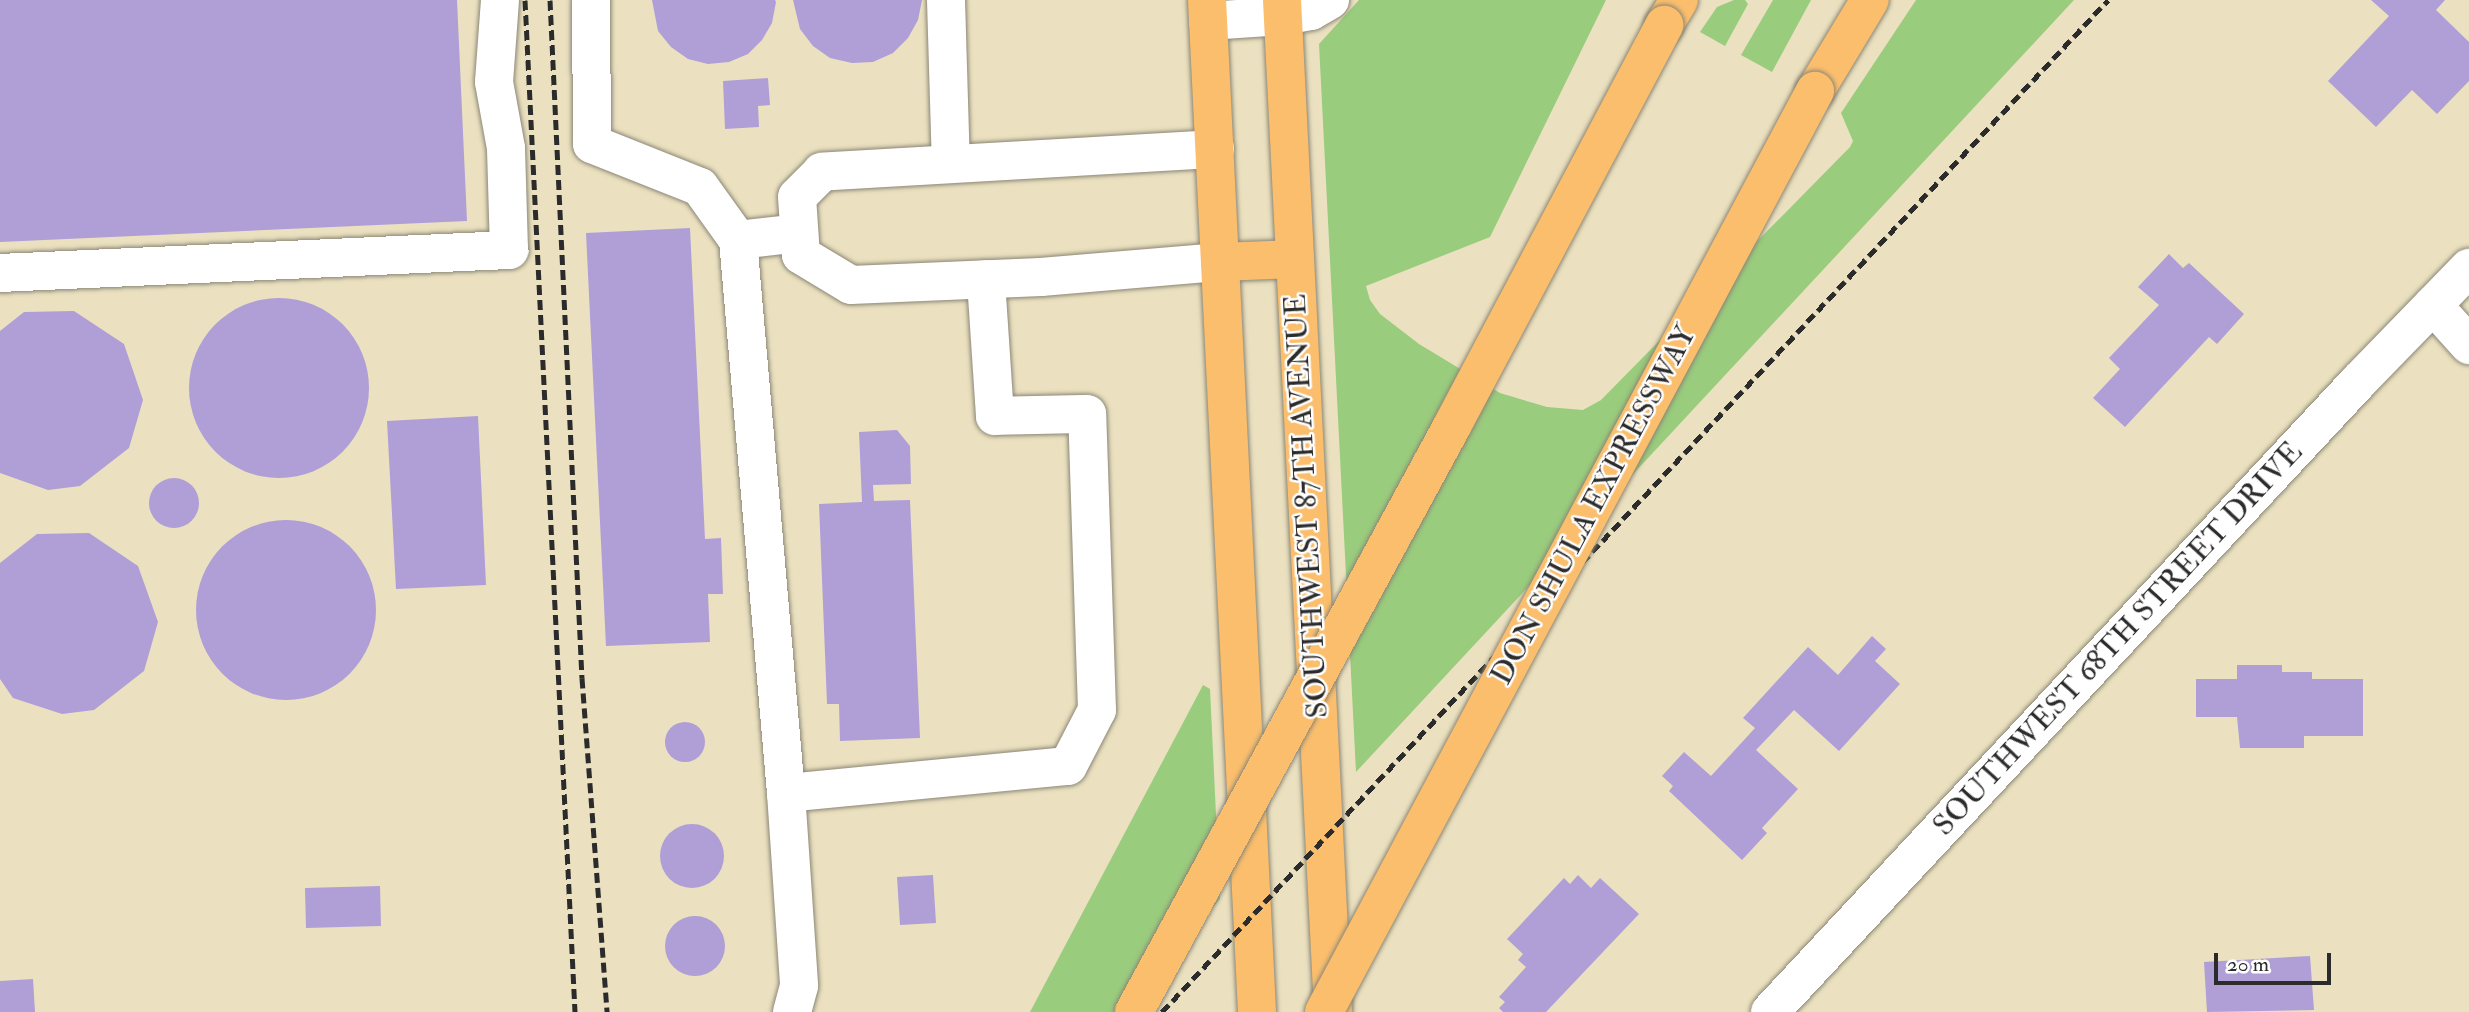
<!DOCTYPE html>
<html>
<head>
<meta charset="utf-8">
<style>
	body { margin:0 }
	#map { position:relative; width:2469px; height:1012px; overflow:hidden; background:#ebe1c0; font-family:"IM FELL Double Pica",serif }
	div>[style] { position:absolute }
	[style*='--x'] { left:calc(var(--x)*1px); top:calc(var(--y)*1px); width:calc(var(--w)*1px); rotate:calc(var(--a)*1deg) }
	.green>* { inset:0; background:#99cc7d }
	.building>* { inset:0; background:#b09ed7 }
	.round { border-radius:50% }
	.roads { filter:drop-shadow(0 0 2px #8b8676) drop-shadow(0 0 2px #8b8676) }
	.minor>* { height:38px; margin:-19px; padding:0 19px; transform-origin:19px; border-radius:19px; background:#fff }
	.major>* { height:38px; margin:-19px; padding:0 19px; transform-origin:19px; border-radius:19px; background:#fabe6d }
	.highway>* { height:38px; margin:-19px; padding:0 19px; transform-origin:19px; border-radius:19px; background:#fabe6d }
	.rail>* { height:5px; margin-top:-2.5px; transform-origin:0; background:repeating-linear-gradient(90deg,#2b2b2b 0 10px,transparent 0 15px) }
	.bridges { filter:drop-shadow(0 0 2px #8b8676) drop-shadow(0 0 2px #8b8676) }
	.highway-bridge>* { height:38px; margin:-19px; padding:0 19px; transform-origin:19px; border-radius:19px; background:#fabe6d }
	span { translate:-50% -50%; white-space:nowrap; text-align:center; line-height:1.15; -webkit-text-stroke:5px #fff; paint-order:stroke }
	.street-label { font-size:30px; color:#2b2b2b }
	.scale { position:absolute; left:2214px; top:953px; width:117px; height:32px; box-sizing:border-box; border:4px solid #2b2b2b; border-top:0; padding-left:9px; font-size:21px; line-height:24px; white-space:nowrap; color:#2b2b2b; -webkit-text-stroke:5px #fff; paint-order:stroke }
</style>
</head>
<body>
<div id="map">
	<div class="green">
		<i style="clip-path:polygon(1359px 0,1606px 0,1490px 237px,1366px 286px,1370px 300px,1380px 314px,1419px 344px,1500px 393px,1547px 407px,1583px 410px,1601px 400px,1850px 147px,1853px 141px,1841px 113px,1916px 0,2074px 0,1356px 772px,1319px 44px)"></i>
		<i style="clip-path:polygon(1734px 0,1745px 0,1748px 4px,1725px 46px,1700px 32px,1717px 7px)"></i>
		<i style="clip-path:polygon(1773px 0,1811px 0,1772px 72px,1741px 55px)"></i>
		<i style="clip-path:polygon(1203px 685px,1210px 689px,1220px 899px,1124px 1012px,1030px 1012px)"></i>
	</div>
	<div class="building">
		<i style="clip-path:polygon(0 0,457px 0,467px 221px,0 242px)"></i>
		<i style="clip-path:polygon(652px 0,775px 0,776px 2px,772px 23px,762px 40px,748px 54px,729px 62px,708px 64px,688px 59px,671px 47px,658px 31px)"></i>
		<i style="clip-path:polygon(793px 0,922px 0,918px 20px,908px 38px,893px 53px,873px 62px,852px 63px,830px 58px,813px 46px,800px 29px)"></i>
		<i style="clip-path:polygon(2371px 0,2445px 0,2436px 10px,2469px 42px,2469px 81px,2437px 114px,2412px 90px,2376px 127px,2328px 81px,2389px 16px)"></i>
		<i style="clip-path:polygon(768px 78px,770px 105px,758px 106px,759px 127px,725px 129px,723px 81px)"></i>
		<i style="clip-path:polygon(690px 228px,705px 539px,721px 538px,723px 594px,708px 594px,710px 642px,606px 646px,586px 233px)"></i>
		<i style="clip-path:polygon(2169px 254px,2183px 268px,2189px 263px,2244px 314px,2217px 344px,2209px 337px,2125px 427px,2093px 398px,2120px 369px,2109px 358px,2159px 305px,2138px 287px)"></i>
		<i class="round" style="left:189px;top:298px;width:180px;height:180px"></i>
		<i style="clip-path:polygon(74px 311px,124px 344px,143px 400px,129px 448px,80px 486px,48px 490px,0 473px,0 331px,24px 312px)"></i>
		<i style="clip-path:polygon(478px 416px,486px 585px,396px 589px,387px 421px)"></i>
		<i style="clip-path:polygon(897px 430px,910px 446px,911px 484px,873px 485px,874px 501px,910px 500px,920px 738px,840px 741px,839px 704px,827px 704px,819px 504px,862px 502px,859px 432px)"></i>
		<i class="round" style="left:149px;top:478px;width:50px;height:50px"></i>
		<i class="round" style="left:196px;top:520px;width:180px;height:180px"></i>
		<i style="clip-path:polygon(89px 533px,138px 566px,158px 622px,144px 671px,94px 710px,62px 714px,13px 698px,0 679px,0 563px,37px 534px)"></i>
		<i style="clip-path:polygon(1872px 636px,1886px 649px,1875px 661px,1900px 684px,1839px 751px,1794px 710px,1756px 750px,1798px 789px,1762px 828px,1767px 833px,1742px 860px,1669px 791px,1673px 786px,1662px 776px,1684px 752px,1711px 776px,1755px 728px,1743px 718px,1808px 647px,1838px 675px)"></i>
		<i style="clip-path:polygon(2237px 665px,2282px 665px,2282px 672px,2312px 672px,2312px 679px,2363px 679px,2363px 736px,2304px 736px,2304px 748px,2240px 748px,2237px 717px,2196px 717px,2196px 679px,2237px 679px)"></i>
		<i class="round" style="left:665px;top:722px;width:40px;height:40px"></i>
		<i class="round" style="left:660px;top:824px;width:64px;height:64px"></i>
		<i style="clip-path:polygon(933px 875px,936px 923px,900px 925px,897px 877px)"></i>
		<i style="clip-path:polygon(1578px 875px,1591px 888px,1600px 878px,1639px 914px,1546px 1012px,1503px 1012px,1499px 1008px,1505px 1002px,1499px 997px,1526px 967px,1518px 960px,1523px 954px,1507px 939px,1564px 878px,1570px 884px)"></i>
		<i style="clip-path:polygon(380px 886px,381px 926px,306px 928px,305px 888px)"></i>
		<i class="round" style="left:665px;top:916px;width:60px;height:60px"></i>
		<i style="clip-path:polygon(2310px 956px,2314px 1010px,2207px 1012px,2204px 962px)"></i>
		<i style="clip-path:polygon(33px 979px,35px 1012px,0 1012px,0 981px)"></i>
	</div>
	<div class="roads">
		<div class="minor">
			<i style="--x:591;--y:0;--w:144;--a:89.6"></i>
			<i style="--x:592;--y:144;--w:116;--a:21.7"></i>
			<i style="--x:700;--y:187;--w:65;--a:54.4"></i>
			<i style="--x:738;--y:240;--w:555;--a:85.04"></i>
			<i style="--x:786;--y:793;--w:283;--a:-5.5"></i>
			<i style="--x:1068;--y:766;--w:63;--a:-62.6"></i>
			<i style="--x:1097;--y:710;--w:296;--a:-91.9"></i>
			<i style="--x:1087;--y:414;--w:92;--a:178.8"></i>
			<i style="--x:995;--y:416;--w:137;--a:-93.8"></i>
			<i style="--x:946;--y:0;--w:164;--a:88.3"></i>
			<i style="--x:1208;--y:21;--w:75;--a:-3.8"></i>
			<i style="--x:1283;--y:16;--w:28;--a:-10"></i>
			<i style="--x:1311;--y:11;--w:22;--a:-30"></i>
			<i style="--x:1215;--y:149;--w:394;--a:176.7"></i>
			<i style="--x:822;--y:172;--w:35;--a:135"></i>
			<i style="--x:797;--y:197;--w:58;--a:86.1"></i>
			<i style="--x:801;--y:255;--w:58;--a:31"></i>
			<i style="--x:851;--y:285;--w:190;--a:-2.4"></i>
			<i style="--x:1041;--y:277;--w:180;--a:-4.8"></i>
			<i style="--x:738;--y:240;--w:61;--a:-6.5"></i>
			<i style="--x:0;--y:273;--w:510;--a:-2.59"></i>
			<i style="--x:509;--y:250;--w:102;--a:-91.7"></i>
			<i style="--x:506;--y:148;--w:67;--a:-100.3"></i>
			<i style="--x:494;--y:82;--w:82;--a:-85.8"></i>
			<i style="--x:2433;--y:305;--w:54;--a:48"></i>
			<i style="--x:786;--y:793;--w:193;--a:86.1"></i>
			<i style="--x:799;--y:986;--w:27;--a:105"></i>
			<i style="--x:1770;--y:1012;--w:863;--a:-46.97"></i>
			<i style="--x:2359;--y:381;--w:158;--a:-45.8"></i>
		</div>
		<div class="major">
			<i style="--x:1207;--y:0;--w:1013;--a:87.17"></i>
			<i style="--x:1282;--y:0;--w:1011;--a:87.11"></i>
			<i style="--x:1220;--y:262;--w:75;--a:-2.3"></i>
		</div>
		<div class="highway">
			<i style="--x:1664;--y:25;--w:29;--a:-59"></i>
			<i style="--x:1815;--y:91;--w:106;--a:-58.9"></i>
		</div>
	</div>
	<div class="rail">
		<i style="--x:525;--y:0;--w:1013;--a:87.17"></i>
		<i style="--x:550;--y:0;--w:679;--a:87.3"></i>
		<i style="--x:582;--y:678;--w:335;--a:85.7"></i>
		<i style="--x:1162;--y:1012;--w:1385;--a:-46.93"></i>
	</div>
	<div class="bridges">
		<div class="highway-bridge">
			<i style="--x:1134;--y:1012;--w:667;--a:-61.51"></i>
			<i style="--x:1452;--y:426;--w:454;--a:-62.1"></i>
			<i style="--x:1324;--y:1012;--w:1044;--a:-61.94"></i>
		</div>
	</div>
	<div class="street-label">
		<span style="left:1594px;top:505px;rotate:-62deg">DON SHULA EXPRESSWAY</span>
		<span style="left:1307px;top:506px;rotate:-93deg">SOUTHWEST 87TH AVENUE</span>
		<span style="left:2118px;top:639px;rotate:-47deg">SOUTHWEST 68TH STREET DRIVE</span>
	</div>
	<div class="scale">20 m</div>
</div>
</body>
</html>
